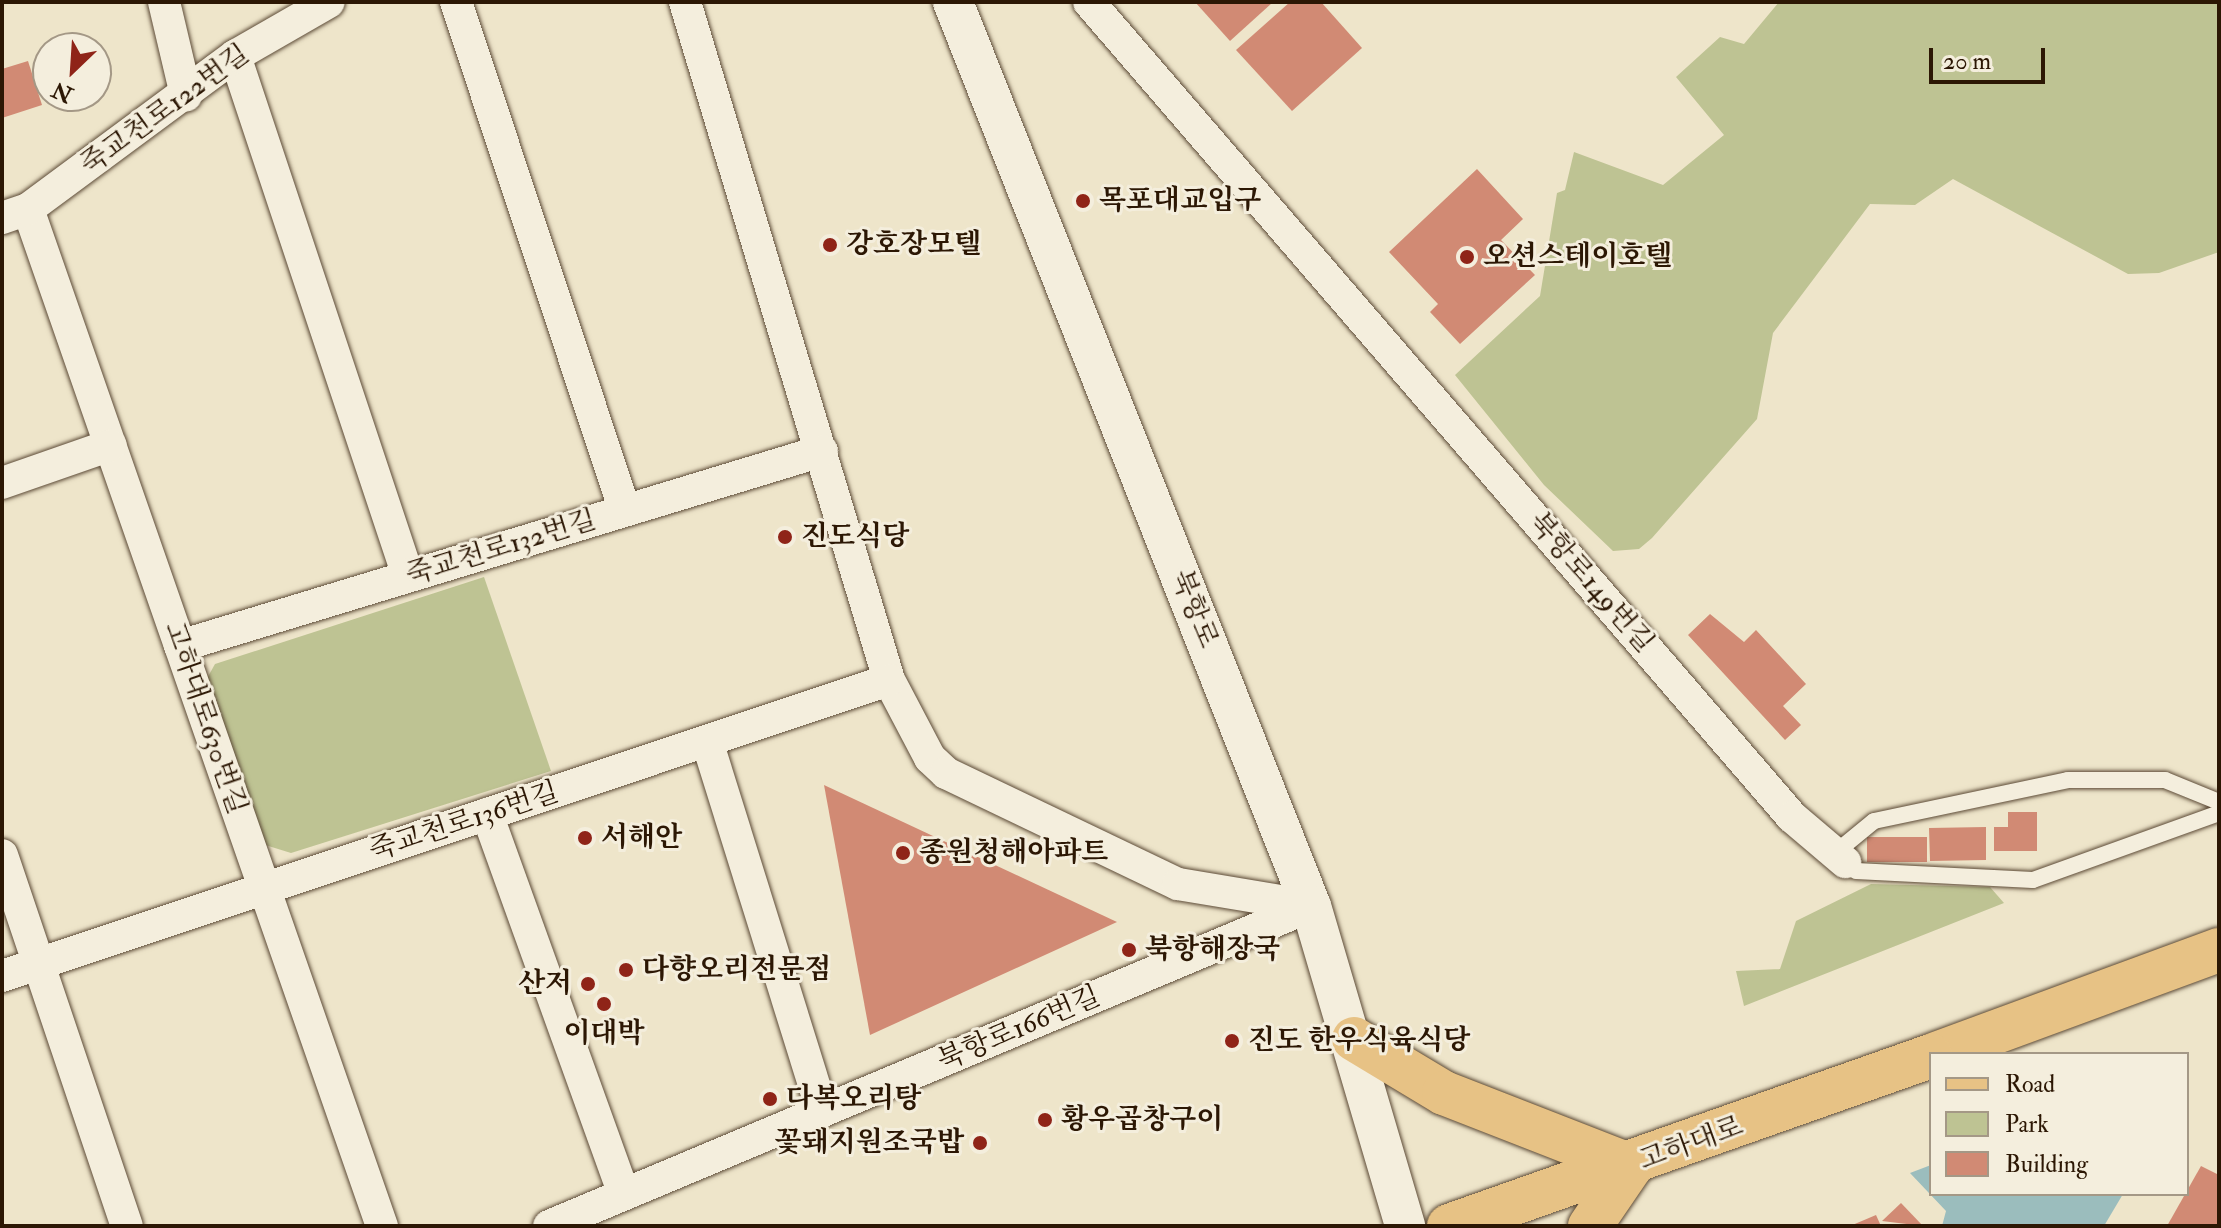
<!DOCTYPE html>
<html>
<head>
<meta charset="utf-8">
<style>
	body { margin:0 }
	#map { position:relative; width:2221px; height:1228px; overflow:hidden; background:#eee5ca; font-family:"IM FELL Double Pica","Noto Serif KR",serif }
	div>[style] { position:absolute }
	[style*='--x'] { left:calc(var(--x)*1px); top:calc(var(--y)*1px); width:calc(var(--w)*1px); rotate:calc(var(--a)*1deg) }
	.green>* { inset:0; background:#bec393 }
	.water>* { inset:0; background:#9bbdbd }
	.building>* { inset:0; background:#d18a74 }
	.roads { filter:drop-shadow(0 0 2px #5c4a36) drop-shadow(0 0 2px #5c4a36) }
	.service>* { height:16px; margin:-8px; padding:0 8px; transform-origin:8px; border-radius:8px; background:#f4eedd }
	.minor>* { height:32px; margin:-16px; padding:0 16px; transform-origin:16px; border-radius:16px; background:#f4eedd }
	.tertiary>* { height:40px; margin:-20px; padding:0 20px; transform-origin:20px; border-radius:20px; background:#f4eedd }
	.primary>* { height:44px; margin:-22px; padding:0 22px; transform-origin:22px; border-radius:22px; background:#e7c285 }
	.dots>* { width:22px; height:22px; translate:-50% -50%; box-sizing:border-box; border:4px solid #f4eedd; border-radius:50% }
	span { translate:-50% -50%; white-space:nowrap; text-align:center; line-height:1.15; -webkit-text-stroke:6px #f4eedd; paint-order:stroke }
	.street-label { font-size:28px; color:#2c1704 }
	.poi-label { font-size:28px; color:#2c1704; font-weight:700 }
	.left { translate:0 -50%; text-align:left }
	.right { translate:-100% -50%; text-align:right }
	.frame { position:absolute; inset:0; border:4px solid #2c1704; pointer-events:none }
	.legend { position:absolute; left:1929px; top:1052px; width:260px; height:144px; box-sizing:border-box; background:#f4eedd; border:2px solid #a49886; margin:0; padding:10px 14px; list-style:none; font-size:24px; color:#2c1704 }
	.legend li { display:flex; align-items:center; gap:16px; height:40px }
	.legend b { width:40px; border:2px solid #a49886 }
	.north { position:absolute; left:32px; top:32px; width:80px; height:80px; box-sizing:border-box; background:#f4eedd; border:2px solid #a49886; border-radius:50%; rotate:205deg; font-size:22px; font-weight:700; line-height:32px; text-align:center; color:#2c1704 }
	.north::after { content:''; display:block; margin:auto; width:28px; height:36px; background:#8f2418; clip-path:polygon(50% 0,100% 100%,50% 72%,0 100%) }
	.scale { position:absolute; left:1929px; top:48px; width:116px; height:36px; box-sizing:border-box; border:4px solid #2c1704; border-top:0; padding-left:10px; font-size:24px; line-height:28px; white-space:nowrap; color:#2c1704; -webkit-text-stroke:6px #f4eedd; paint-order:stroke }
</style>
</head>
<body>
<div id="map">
	<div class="green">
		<i style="clip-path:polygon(1779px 2px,2219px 2px,2219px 252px,2159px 273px,2128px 274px,1953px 179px,1915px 205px,1870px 204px,1773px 333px,1757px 419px,1652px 538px,1639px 549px,1613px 551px,1544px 485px,1455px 375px,1540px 296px,1557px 193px,1565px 190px,1574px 152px,1663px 185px,1724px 135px,1676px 77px,1720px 37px,1744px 44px)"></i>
		<i style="clip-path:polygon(484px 577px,551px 771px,291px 853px,262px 844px,205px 682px,215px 664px)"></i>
		<i style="clip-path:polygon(1871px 884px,1990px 887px,2004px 903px,1744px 1006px,1736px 971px,1780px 969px,1796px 921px)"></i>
	</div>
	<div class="water">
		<i style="clip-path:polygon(1931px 1165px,1931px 1194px,2123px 1194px,2104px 1226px,1942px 1226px,1946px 1211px,1910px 1173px)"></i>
	</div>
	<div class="building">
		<i style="clip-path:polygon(1195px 2px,1273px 2px,1230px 41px)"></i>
		<i style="clip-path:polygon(1290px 2px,1321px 2px,1362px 48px,1292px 111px,1236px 50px)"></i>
		<i style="clip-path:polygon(28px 61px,42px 105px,2px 118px,2px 69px)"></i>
		<i style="clip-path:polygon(1477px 169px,1523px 219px,1501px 240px,1535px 275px,1460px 344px,1430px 312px,1438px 304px,1389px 252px)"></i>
		<i style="clip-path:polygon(1710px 614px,1744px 642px,1756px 630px,1806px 684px,1783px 706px,1801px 725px,1785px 740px,1688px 635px)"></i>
		<i style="clip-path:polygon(824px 785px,1117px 922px,870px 1035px)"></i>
		<i style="clip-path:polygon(2008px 812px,2037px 812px,2037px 851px,1994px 851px,1994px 827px,2008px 827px)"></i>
		<i style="clip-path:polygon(1986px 827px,1986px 860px,1930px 861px,1929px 828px)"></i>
		<i style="clip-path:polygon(1867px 837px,1927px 837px,1927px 862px,1867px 862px)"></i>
		<i style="clip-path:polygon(2201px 1166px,2219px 1175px,2219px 1226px,2167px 1226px)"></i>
		<i style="clip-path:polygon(1901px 1203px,1923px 1226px,1882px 1221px)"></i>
		<i style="clip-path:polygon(1876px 1215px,1881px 1226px,1850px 1226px)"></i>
	</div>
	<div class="roads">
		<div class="service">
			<i style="--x:1835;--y:853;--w:50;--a:-39.4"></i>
			<i style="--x:1874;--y:821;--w:198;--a:-11.9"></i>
			<i style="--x:2068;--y:780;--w:97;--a:0"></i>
			<i style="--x:2165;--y:780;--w:58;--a:22.2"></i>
			<i style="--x:1845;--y:862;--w:14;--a:39"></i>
			<i style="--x:1856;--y:871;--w:177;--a:2.9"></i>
			<i style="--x:2033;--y:880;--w:198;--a:-19.8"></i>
		</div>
		<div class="minor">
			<i style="--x:164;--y:2;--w:96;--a:76.7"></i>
			<i style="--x:456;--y:2;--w:536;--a:71.63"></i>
			<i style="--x:685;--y:2;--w:708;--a:73.25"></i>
			<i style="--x:889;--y:680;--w:88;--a:62.3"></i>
			<i style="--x:930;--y:758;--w:22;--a:43"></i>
			<i style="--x:946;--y:773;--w:257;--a:25.6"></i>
			<i style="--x:1178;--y:884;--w:135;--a:9.4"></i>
			<i style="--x:1089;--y:2;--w:1076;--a:49.22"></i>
			<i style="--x:1792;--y:817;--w:70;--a:40.3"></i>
			<i style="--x:235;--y:56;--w:548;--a:71.6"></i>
			<i style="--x:28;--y:209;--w:1077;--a:70.81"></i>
			<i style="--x:2;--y:218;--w:28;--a:-19"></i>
			<i style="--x:28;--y:209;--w:257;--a:-36.5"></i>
			<i style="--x:235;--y:56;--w:108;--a:-29.9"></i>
			<i style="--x:2;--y:483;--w:115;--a:-19.2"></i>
			<i style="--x:180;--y:646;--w:671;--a:-16.9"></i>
			<i style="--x:707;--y:741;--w:387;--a:72.7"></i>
			<i style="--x:487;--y:814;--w:404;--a:70.2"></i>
			<i style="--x:2;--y:855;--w:391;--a:71.4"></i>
			<i style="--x:2;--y:976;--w:935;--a:-18.45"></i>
			<i style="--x:549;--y:1226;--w:826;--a:-22.78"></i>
		</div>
		<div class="tertiary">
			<i style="--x:953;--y:2;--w:972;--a:68.4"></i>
			<i style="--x:1311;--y:906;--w:334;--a:73.6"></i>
		</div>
		<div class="primary">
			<i style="--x:1354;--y:1039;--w:105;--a:31"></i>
			<i style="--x:1444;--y:1093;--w:201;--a:21.3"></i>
			<i style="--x:1631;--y:1166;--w:73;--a:124.3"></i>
			<i style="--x:1936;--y:1054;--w:302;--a:-20.2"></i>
			<i style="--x:1449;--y:1226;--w:511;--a:-19.43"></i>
		</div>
	</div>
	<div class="dots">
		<i style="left:1083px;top:201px;background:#8f2418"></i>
		<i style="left:830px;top:245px;background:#8f2418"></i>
		<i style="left:1467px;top:257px;background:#8f2418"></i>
		<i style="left:785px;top:537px;background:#8f2418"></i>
		<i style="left:585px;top:838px;background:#8f2418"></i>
		<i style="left:903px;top:853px;background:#8f2418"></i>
		<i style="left:1129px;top:950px;background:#8f2418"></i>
		<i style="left:626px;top:970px;background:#8f2418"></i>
		<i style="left:588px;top:984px;background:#8f2418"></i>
		<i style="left:604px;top:1004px;background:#8f2418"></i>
		<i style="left:1232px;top:1041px;background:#8f2418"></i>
		<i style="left:770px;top:1099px;background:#8f2418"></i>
		<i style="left:1045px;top:1120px;background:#8f2418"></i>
		<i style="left:980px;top:1143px;background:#8f2418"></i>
	</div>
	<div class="street-label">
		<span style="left:165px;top:110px;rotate:-36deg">죽교천로122번길</span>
		<span style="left:501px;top:548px;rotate:-17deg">죽교천로132번길</span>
		<span style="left:1591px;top:583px;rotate:49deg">북항로149번길</span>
		<span style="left:1194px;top:609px;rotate:68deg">북항로</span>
		<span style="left:205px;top:718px;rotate:71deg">고하대로630번길</span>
		<span style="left:464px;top:822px;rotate:-18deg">죽교천로136번길</span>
		<span style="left:1019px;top:1029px;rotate:-23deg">북항로166번길</span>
		<span style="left:1691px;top:1144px;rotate:-20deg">고하대로</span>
	</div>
	<div class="poi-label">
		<span class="left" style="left:1099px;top:201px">목포대교입구</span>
		<span class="left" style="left:846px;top:245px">강호장모텔</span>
		<span class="left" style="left:1483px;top:257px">오션스테이호텔</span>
		<span class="left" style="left:801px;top:537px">진도식당</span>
		<span class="left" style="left:601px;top:838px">서해안</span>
		<span class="left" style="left:919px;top:853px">종원청해아파트</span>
		<span class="left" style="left:1145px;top:950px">북항해장국</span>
		<span class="left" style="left:642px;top:970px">다향오리전문점</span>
		<span class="right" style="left:572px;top:984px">산저</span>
		<span style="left:604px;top:1034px">이대박</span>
		<span class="left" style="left:1248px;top:1041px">진도 한우식육식당</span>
		<span class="left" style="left:786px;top:1099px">다복오리탕</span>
		<span class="left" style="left:1061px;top:1120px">황우곱창구이</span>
		<span class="right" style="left:964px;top:1143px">꽃돼지원조국밥</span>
	</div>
	<div class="frame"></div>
	<ul class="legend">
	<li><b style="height:10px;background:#e7c285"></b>Road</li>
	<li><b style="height:22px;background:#bec393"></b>Park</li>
	<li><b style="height:22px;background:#d18a74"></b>Building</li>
	</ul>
	<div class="north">N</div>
	<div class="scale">20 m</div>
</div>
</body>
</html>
